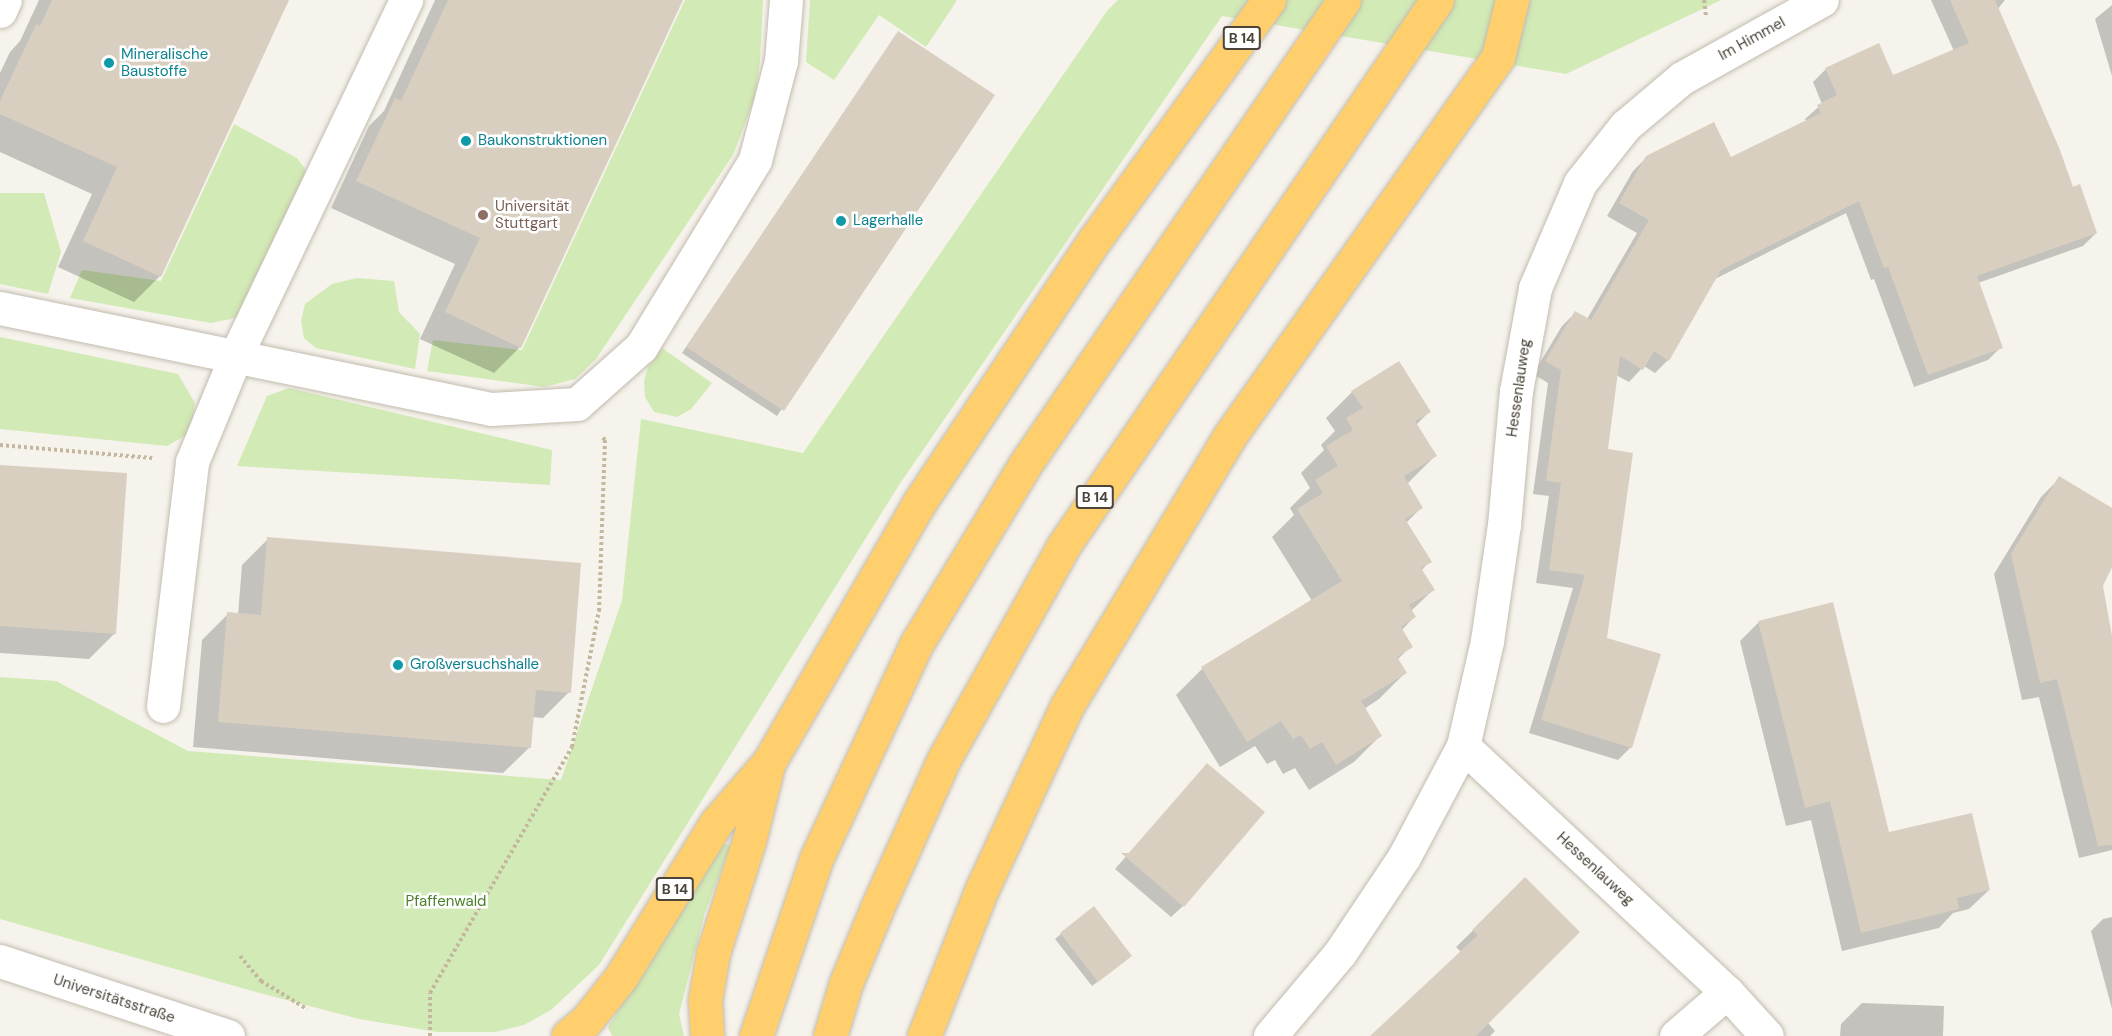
<!DOCTYPE html>
<html>
<head>
<meta charset="utf-8">
<style>
	body { margin:0 }
	#map { position:relative; width:2112px; height:1036px; overflow:hidden; background:#f6f3ec; font-family:"DM Sans",sans-serif }
	div>[style] { position:absolute }
	[style*='--x'] { left:calc(var(--x)*1px); top:calc(var(--y)*1px); width:calc(var(--w)*1px); rotate:calc(var(--a)*1deg) }
	.green>* { inset:0; background:#d2eab5 }
	.shadow>* { inset:0; background:#0003 }
	.building>* { inset:0; background:#d8cfc1 }
	.path>* { height:4px; margin-top:-2px; transform-origin:0; background:repeating-linear-gradient(90deg,#c4b79f 0 3px,transparent 0 6px) }
	.roads { filter:drop-shadow(0 0 2px #c2bbae) drop-shadow(0 0 2px #c2bbae) }
	.minor>* { height:33px; margin:-16.5px; padding:0 16.5px; transform-origin:16.5px; border-radius:16.5px; background:#fff }
	.highway>* { height:33px; margin:-16.5px; padding:0 16.5px; transform-origin:16.5px; border-radius:16.5px; background:#ffcf6e }
	.dots>* { width:16px; height:16px; translate:-50% -50%; box-sizing:border-box; border:3px solid #fff; border-radius:50% }
	span { translate:-50% -50%; white-space:nowrap; text-align:center; line-height:1.15; -webkit-text-stroke:5px #fff; paint-order:stroke }
	.shield-label span { padding:2px 4px; background:#fff; border:2px solid; border-radius:4px; -webkit-text-stroke-width:0 }
	.shield-label { font-size:14px; color:#4b4439; font-weight:700 }
	.street-label { font-size:15px; color:#4b4439 }
	.culture-label { font-size:15px; color:#0d838f }
	.left { translate:0 -50%; text-align:left }
	.education-label { font-size:15px; color:#785e54 }
	.park-label { font-size:15px; color:#4a7f2a }
</style>
</head>
<body>
<div id="map">
	<div class="green">
		<i style="clip-path:polygon(685px 0,763px 0,760px 61px,755px 97px,733px 155px,596px 359px,575px 379px,544px 387px,427px 371px,433px 340px,522px 350px)"></i>
		<i style="clip-path:polygon(810px 0,956px 0,956px 2px,926px 47px,879px 15px,834px 80px,806px 62px)"></i>
		<i style="clip-path:polygon(1118px 0,1721px 0,1566px 74px,1222px 16px,899px 485px,599px 965px,551px 1010px,524px 1025px,495px 1032px,437px 1032px,359px 1019px,256px 992px,0 919px,0 677px,56px 681px,188px 751px,561px 780px,622px 600px,641px 419px,803px 453px,1107px 11px)"></i>
		<i style="clip-path:polygon(234px 124px,297px 158px,305px 169px,306px 184px,249px 305px,235px 318px,211px 323px,70px 298px,82px 270px,161px 281px)"></i>
		<i style="clip-path:polygon(0 193px,44px 193px,61px 252px,48px 294px,0 284px)"></i>
		<i style="clip-path:polygon(357px 278px,394px 281px,399px 312px,420px 334px,415px 369px,316px 348px,304px 338px,301px 321px,305px 304px,332px 284px)"></i>
		<i style="clip-path:polygon(0 337px,178px 374px,195px 403px,190px 433px,167px 446px,0 429px)"></i>
		<i style="clip-path:polygon(662px 348px,712px 383px,691px 409px,677px 417px,654px 412px,645px 397px,644px 381px,648px 367px)"></i>
		<i style="clip-path:polygon(289px 388px,552px 450px,550px 485px,237px 466px,267px 396px)"></i>
		<i style="clip-path:polygon(719px 844px,731px 845px,705px 912px,679px 1014px,684px 1036px,612px 1036px,608px 1027px)"></i>
	</div>
	<div class="shadow">
		<i style="clip-path:polygon(39px 0,288px 0,160px 276px,134px 302px,58px 267px,92px 194px,0 152px,0 73px,10px 52px,20px 41px)"></i>
		<i style="clip-path:polygon(435px 0,681px 0,520px 347px,494px 373px,420px 339px,455px 264px,331px 208px,369px 126px,384px 111px)"></i>
		<i style="clip-path:polygon(1931px 0,2005px 0,1997px 10px,2072px 188px,2096px 233px,2083px 246px,1978px 283px,2001px 347px,1988px 360px,1914px 387px,1874px 279px,1871px 280px,1846px 213px,1715px 279px,1668px 360px,1655px 373px,1644px 366px,1629px 382px,1616px 375px,1606px 450px,1606px 639px,1631px 747px,1618px 760px,1529px 733px,1573px 588px,1536px 583px,1549px 496px,1533px 494px,1548px 383px,1533px 374px,1562px 326px,1575px 313px,1587px 319px,1637px 233px,1607px 216px,1633px 171px,1647px 157px,1730px 159px,1806px 121px,1805px 119px,1822px 104px,1813px 82px,1826px 69px,1892px 77px,1954px 51px)"></i>
		<i style="clip-path:polygon(2112px 5px,2112px 76px,2095px 19px)"></i>
		<i style="clip-path:polygon(898px 33px,993px 96px,777px 416px,682px 353px)"></i>
		<i style="clip-path:polygon(1352px 392px,1429px 412px,1416px 425px,1435px 456px,1407px 484px,1421px 508px,1406px 523px,1430px 561px,1421px 571px,1433px 590px,1411px 611px,1414px 617px,1401px 631px,1411px 646px,1397px 660px,1405px 673px,1379px 699px,1364px 709px,1380px 736px,1354px 762px,1309px 790px,1295px 768px,1283px 774px,1275px 760px,1267px 764px,1255px 746px,1220px 767px,1176px 695px,1202px 669px,1312px 601px,1272px 537px,1294px 515px,1290px 508px,1310px 488px,1301px 473px,1324px 450px,1321px 445px,1335px 431px,1326px 418px)"></i>
		<i style="clip-path:polygon(0 466px,115px 633px,89px 659px,0 653px)"></i>
		<i style="clip-path:polygon(2060px 478px,2112px 510px,2112px 567px,2102px 586px,2112px 645px,2112px 850px,2079px 858px,2039px 697px,2022px 700px,1994px 574px,2041px 497px)"></i>
		<i style="clip-path:polygon(268px 539px,569px 692px,543px 718px,532px 717px,530px 747px,503px 773px,193px 747px,202px 640px,228px 614px,238px 615px,242px 565px)"></i>
		<i style="clip-path:polygon(1759px 622px,1888px 834px,1989px 890px,1969px 909px,1953px 913px,1939px 928px,1842px 951px,1811px 820px,1786px 826px,1740px 641px)"></i>
		<i style="clip-path:polygon(1196px 777px,1183px 906px,1171px 917px,1115px 869px)"></i>
		<i style="clip-path:polygon(1525px 880px,1488px 1023px,1495px 1031px,1490px 1036px,1372px 1036px,1462px 953px,1456px 947px)"></i>
		<i style="clip-path:polygon(2112px 917px,2112px 1009px,2091px 931px,2103px 919px)"></i>
		<i style="clip-path:polygon(1061px 934px,1125px 961px,1092px 986px,1055px 939px)"></i>
		<i style="clip-path:polygon(1862px 1003px,1944px 1006px,1943px 1036px,1840px 1036px,1841px 1024px)"></i>
	</div>
	<div class="building">
		<i style="clip-path:polygon(52px 0,289px 0,161px 277px,83px 241px,117px 167px,0 114px,0 101px,36px 24px,40px 26px)"></i>
		<i style="clip-path:polygon(448px 0,683px 0,521px 348px,445px 312px,480px 238px,356px 181px,395px 98px,401px 101px)"></i>
		<i style="clip-path:polygon(1950px 0,1995px 0,2060px 150px,2073px 187px,2080px 184px,2097px 233px,1977px 276px,2003px 348px,1928px 375px,1888px 267px,1884px 268px,1859px 201px,1721px 270px,1669px 361px,1654px 351px,1643px 370px,1620px 356px,1608px 449px,1633px 453px,1607px 638px,1661px 654px,1632px 748px,1541px 720px,1585px 575px,1549px 570px,1561px 483px,1546px 481px,1561px 370px,1545px 361px,1575px 311px,1591px 320px,1649px 220px,1619px 203px,1628px 187px,1646px 156px,1714px 122px,1731px 157px,1821px 113px,1817px 105px,1837px 95px,1825px 68px,1879px 43px,1893px 75px,1969px 43px)"></i>
		<i style="clip-path:polygon(898px 31px,995px 95px,784px 411px,686px 347px)"></i>
		<i style="clip-path:polygon(1399px 361px,1431px 412px,1415px 421px,1437px 456px,1404px 476px,1423px 508px,1405px 519px,1432px 562px,1421px 568px,1435px 590px,1409px 605px,1416px 617px,1401px 627px,1413px 647px,1397px 657px,1407px 673px,1361px 701px,1382px 736px,1336px 765px,1322px 742px,1310px 749px,1301px 735px,1293px 739px,1281px 721px,1247px 742px,1201px 667px,1342px 581px,1297px 509px,1323px 493px,1315px 480px,1338px 466px,1326px 446px,1353px 430px,1346px 418px,1363px 408px,1351px 391px)"></i>
		<i style="clip-path:polygon(0 465px,127px 473px,116px 634px,0 626px)"></i>
		<i style="clip-path:polygon(2059px 476px,2112px 508px,2112px 567px,2103px 586px,2112px 636px,2112px 845px,2098px 846px,2057px 679px,2040px 683px,2011px 554px)"></i>
		<i style="clip-path:polygon(267px 537px,581px 563px,571px 693px,536px 690px,531px 748px,218px 722px,227px 612px,261px 615px)"></i>
		<i style="clip-path:polygon(1833px 602px,1889px 832px,1972px 813px,1990px 890px,1957px 898px,1959px 909px,1861px 933px,1830px 801px,1805px 808px,1758px 621px)"></i>
		<i style="clip-path:polygon(1207px 763px,1265px 812px,1184px 907px,1121px 853px,1129px 853px)"></i>
		<i style="clip-path:polygon(1525px 877px,1580px 932px,1476px 1036px,1370px 1036px,1478px 935px,1472px 930px)"></i>
		<i style="clip-path:polygon(1094px 906px,1132px 956px,1098px 982px,1060px 933px)"></i>
	</div>
	<div class="path">
		<i style="--x:1704;--y:0;--w:17;--a:83"></i>
		<i style="--x:0;--y:445;--w:153;--a:4.9"></i>
		<i style="--x:240;--y:956;--w:33;--a:50"></i>
		<i style="--x:261;--y:981;--w:54;--a:31.3"></i>
		<i style="--x:430;--y:1036;--w:43;--a:-90"></i>
		<i style="--x:430;--y:993;--w:284;--a:-60"></i>
		<i style="--x:572;--y:747;--w:139;--a:-78.8"></i>
		<i style="--x:599;--y:611;--w:171;--a:-88"></i>
		<i style="--x:605;--y:440;--w:4;--a:-135"></i>
	</div>
	<div class="roads">
		<div class="minor">
			<i style="--x:0;--y:11;--w:12;--a:-66"></i>
			<i style="--x:0;--y:308;--w:501;--a:11.62"></i>
			<i style="--x:491;--y:409;--w:86;--a:-3.3"></i>
			<i style="--x:577;--y:404;--w:86;--a:-41.7"></i>
			<i style="--x:641;--y:347;--w:219;--a:-58.6"></i>
			<i style="--x:755;--y:160;--w:102;--a:-75.3"></i>
			<i style="--x:781;--y:61;--w:61;--a:-85.3"></i>
			<i style="--x:163;--y:706;--w:246;--a:-83.2"></i>
			<i style="--x:192;--y:462;--w:116;--a:-67.6"></i>
			<i style="--x:236;--y:355;--w:394;--a:-64.4"></i>
			<i style="--x:1463;--y:746;--w:361;--a:43"></i>
			<i style="--x:1727;--y:992;--w:59;--a:47.7"></i>
			<i style="--x:0;--y:961;--w:240;--a:18.2"></i>
			<i style="--x:1270;--y:1036;--w:109;--a:-49.9"></i>
			<i style="--x:1340;--y:953;--w:115;--a:-56.3"></i>
			<i style="--x:1404;--y:857;--w:126;--a:-62"></i>
			<i style="--x:1463;--y:746;--w:108;--a:-77.1"></i>
			<i style="--x:1487;--y:641;--w:117;--a:-81.7"></i>
			<i style="--x:1504;--y:525;--w:135;--a:-84.9"></i>
			<i style="--x:1516;--y:391;--w:105;--a:-79.5"></i>
			<i style="--x:1535;--y:288;--w:114;--a:-66.8"></i>
			<i style="--x:1580;--y:183;--w:73;--a:-51.7"></i>
			<i style="--x:1625;--y:126;--w:75;--a:-40.1"></i>
			<i style="--x:1682;--y:78;--w:160;--a:-29.1"></i>
			<i style="--x:1676;--y:1036;--w:67;--a:-40.8"></i>
		</div>
		<div class="highway">
			<i style="--x:568;--y:1036;--w:23;--a:-40"></i>
			<i style="--x:586;--y:1021;--w:56;--a:-51.5"></i>
			<i style="--x:621;--y:977;--w:181;--a:-58.3"></i>
			<i style="--x:716;--y:823;--w:81;--a:-49"></i>
			<i style="--x:769;--y:762;--w:299;--a:-59.9"></i>
			<i style="--x:919;--y:503;--w:319;--a:-56.3"></i>
			<i style="--x:1096;--y:238;--w:294;--a:-54"></i>
			<i style="--x:707;--y:1036;--w:36;--a:-93"></i>
			<i style="--x:705;--y:1000;--w:48;--a:-80.3"></i>
			<i style="--x:713;--y:953;--w:118;--a:-72.2"></i>
			<i style="--x:749;--y:841;--w:74;--a:-76"></i>
			<i style="--x:756;--y:1036;--w:189;--a:-71.2"></i>
			<i style="--x:817;--y:857;--w:236;--a:-65"></i>
			<i style="--x:917;--y:643;--w:207;--a:-58.8"></i>
			<i style="--x:1024;--y:466;--w:565;--a:-55.52"></i>
			<i style="--x:830;--y:1036;--w:55;--a:-73.2"></i>
			<i style="--x:846;--y:983;--w:81;--a:-67.5"></i>
			<i style="--x:877;--y:908;--w:163;--a:-65.8"></i>
			<i style="--x:944;--y:759;--w:245;--a:-60.7"></i>
			<i style="--x:1064;--y:545;--w:660;--a:-55.61"></i>
			<i style="--x:924;--y:1036;--w:158;--a:-68.5"></i>
			<i style="--x:982;--y:889;--w:202;--a:-65.1"></i>
			<i style="--x:1067;--y:706;--w:314;--a:-58.9"></i>
			<i style="--x:1229;--y:437;--w:466;--a:-54.7"></i>
			<i style="--x:1498;--y:57;--w:59;--a:-76.2"></i>
		</div>
	</div>
	<div class="dots">
		<i style="left:109px;top:63px;background:#0f9aa8"></i>
		<i style="left:466px;top:141px;background:#0f9aa8"></i>
		<i style="left:483px;top:215px;background:#8d6e63"></i>
		<i style="left:841px;top:221px;background:#0f9aa8"></i>
		<i style="left:398px;top:665px;background:#0f9aa8"></i>
	</div>
	<div class="shield-label">
		<span style="left:1242px;top:38px">B 14</span>
		<span style="left:1095px;top:497px">B 14</span>
		<span style="left:675px;top:889px">B 14</span>
	</div>
	<div class="street-label">
		<span style="left:1752px;top:39px;rotate:-29deg">Im Himmel</span>
		<span style="left:1519px;top:388px;rotate:-82deg">Hessenlauweg</span>
		<span style="left:1595px;top:869px;rotate:43deg">Hessenlauweg</span>
		<span style="left:114px;top:999px;rotate:18deg">Universitätsstraße</span>
	</div>
	<div class="culture-label">
		<span class="left" style="left:121px;top:63px">Mineralische<br>Baustoffe</span>
		<span class="left" style="left:478px;top:141px">Baukonstruktionen</span>
		<span class="left" style="left:853px;top:221px">Lagerhalle</span>
		<span class="left" style="left:410px;top:665px">Großversuchshalle</span>
	</div>
	<div class="education-label">
		<span class="left" style="left:495px;top:215px">Universität<br>Stuttgart</span>
	</div>
	<div class="park-label">
		<span style="left:446px;top:902px">Pfaffenwald</span>
	</div>
</div>
</body>
</html>
